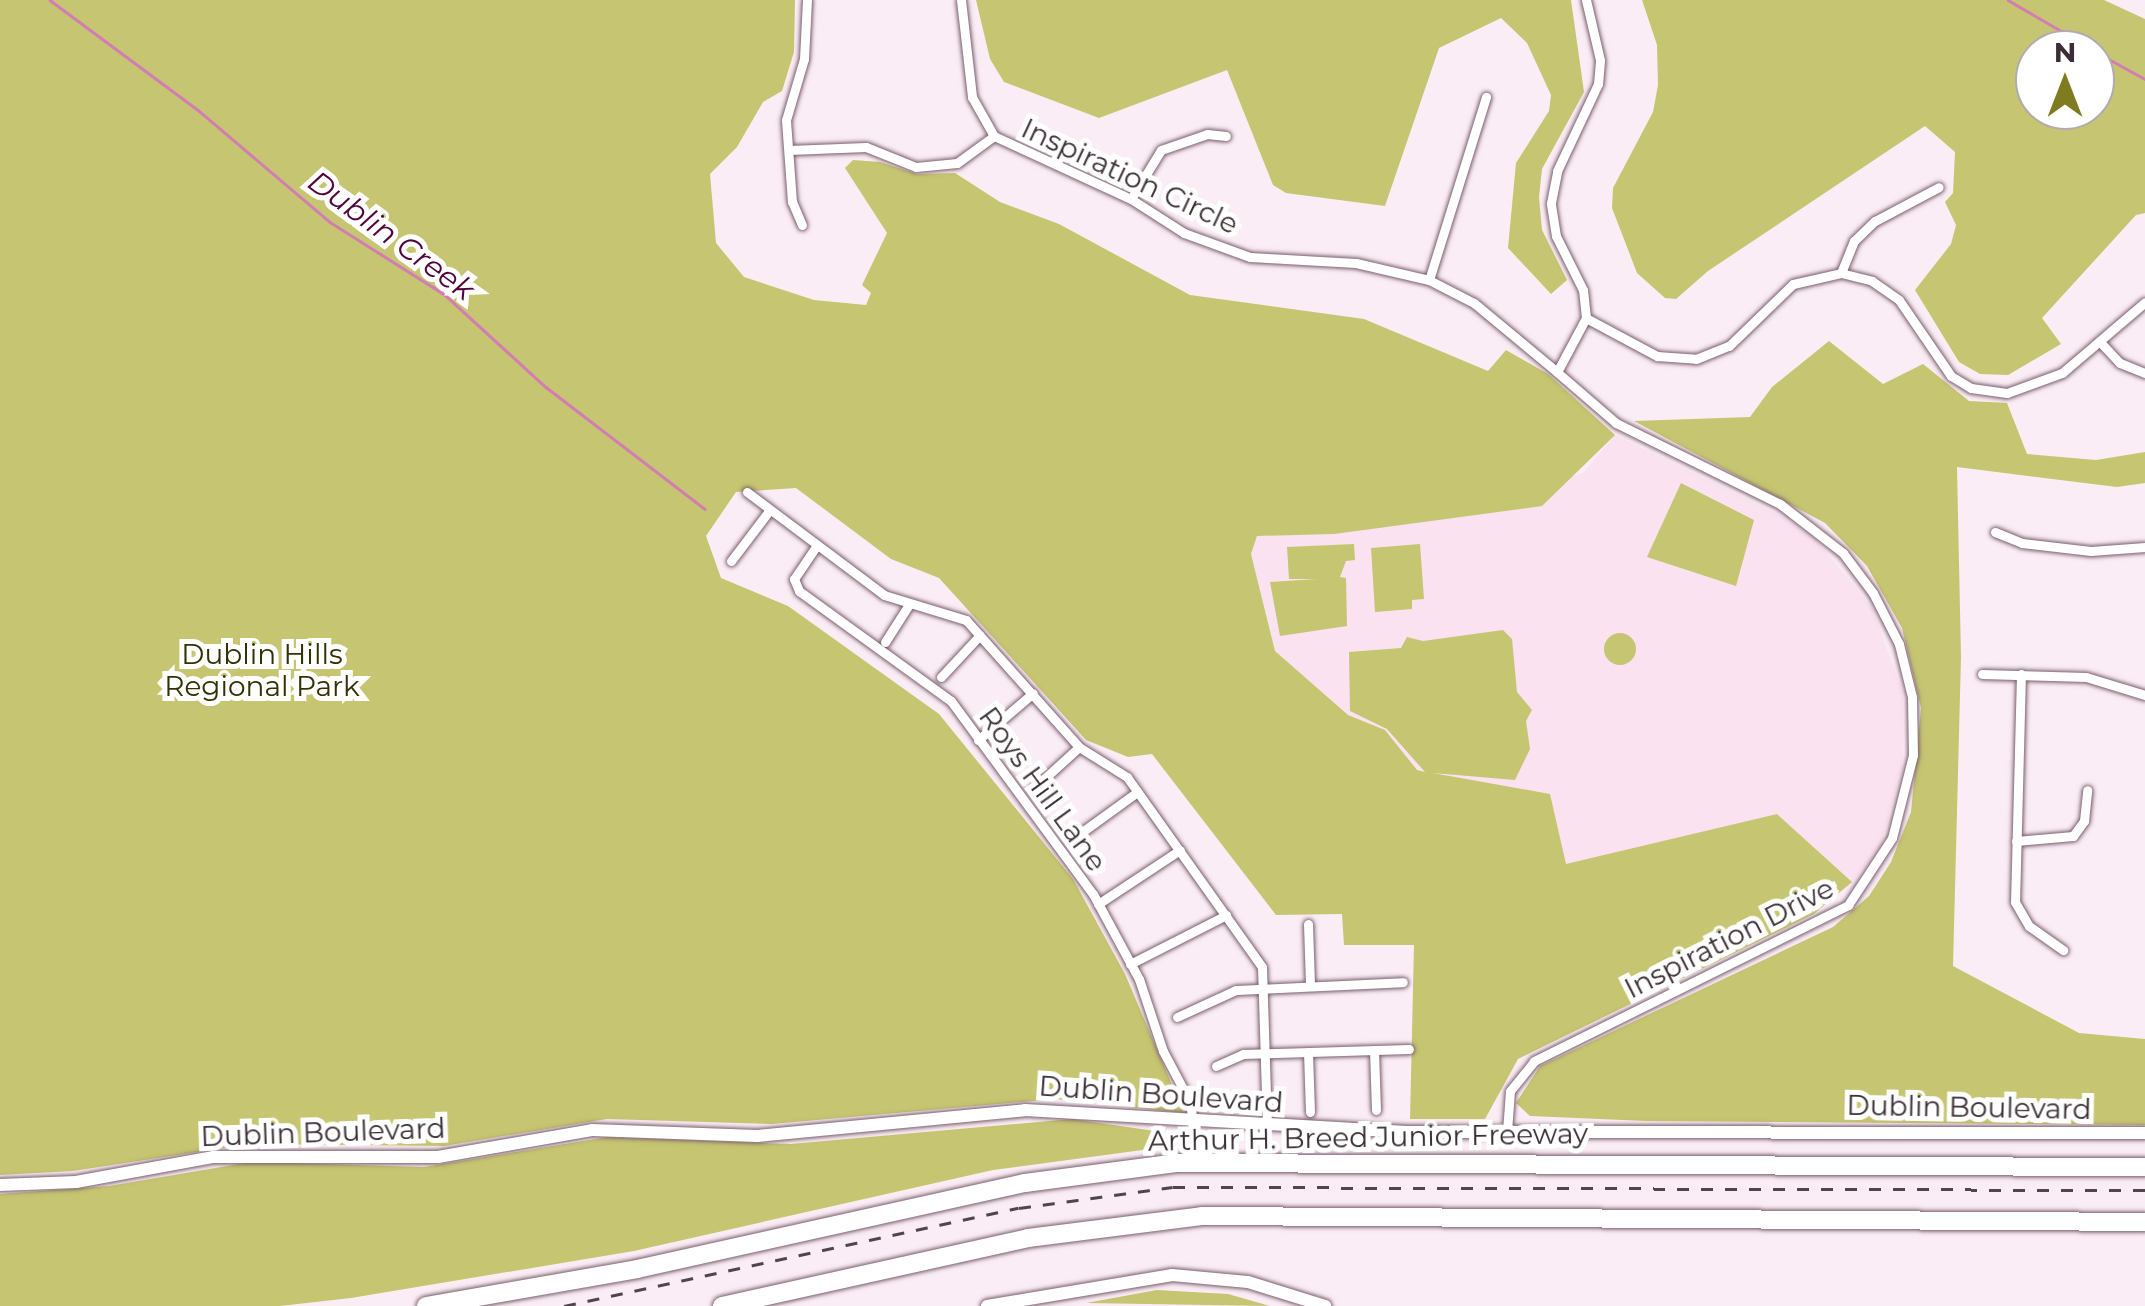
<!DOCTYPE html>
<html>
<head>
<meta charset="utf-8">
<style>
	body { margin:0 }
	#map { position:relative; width:2145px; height:1306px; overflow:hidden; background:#fbedf5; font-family:Montserrat,sans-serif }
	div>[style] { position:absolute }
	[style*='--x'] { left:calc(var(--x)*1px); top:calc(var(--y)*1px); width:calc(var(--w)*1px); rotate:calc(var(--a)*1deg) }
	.built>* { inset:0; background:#fbe2f0 }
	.green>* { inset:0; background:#c6c571 }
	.round { border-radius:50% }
	.stream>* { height:2.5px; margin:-1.25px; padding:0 1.25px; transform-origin:1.25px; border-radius:1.25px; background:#d27eb2 }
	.roads { filter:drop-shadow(0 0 2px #7a5e6e) drop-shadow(0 0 2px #7a5e6e) }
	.street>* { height:9px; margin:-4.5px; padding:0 4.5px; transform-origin:4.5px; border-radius:4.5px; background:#fff }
	.secondary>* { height:12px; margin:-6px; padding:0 6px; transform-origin:6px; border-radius:6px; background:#fff }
	.highway>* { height:18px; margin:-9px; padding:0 9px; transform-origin:9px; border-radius:9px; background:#fff }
	.rail>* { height:2.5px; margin-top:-1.25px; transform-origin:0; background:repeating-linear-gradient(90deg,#51444c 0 12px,transparent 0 24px) }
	span { translate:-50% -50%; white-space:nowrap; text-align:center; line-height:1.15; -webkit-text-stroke:10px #fff; paint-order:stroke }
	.street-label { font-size:28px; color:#3b2e36 }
	.park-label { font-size:28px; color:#323004 }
	.water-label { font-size:30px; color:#51033c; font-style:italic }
	.north { position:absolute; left:2015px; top:30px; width:100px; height:100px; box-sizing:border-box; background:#fff; border:2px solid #b1abaf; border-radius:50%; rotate:0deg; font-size:28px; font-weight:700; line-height:40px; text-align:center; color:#3b2e36 }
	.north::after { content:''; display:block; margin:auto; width:35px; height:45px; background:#7e7b21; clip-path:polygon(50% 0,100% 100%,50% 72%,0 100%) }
</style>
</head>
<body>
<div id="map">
	<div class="built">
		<i style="clip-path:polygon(1615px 435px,1779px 515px,1815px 539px,1872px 608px,1903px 693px,1902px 769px,1881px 845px,1852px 882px,1777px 814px,1566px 865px,1550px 795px,1417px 770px,1385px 730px,1348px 715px,1275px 651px,1251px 554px,1257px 536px,1334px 534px,1583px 473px)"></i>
	</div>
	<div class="green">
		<i style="clip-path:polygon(0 0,795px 0,794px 52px,782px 91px,763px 102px,737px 147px,710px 174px,716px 243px,744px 277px,814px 300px,866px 305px,871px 293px,862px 285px,887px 233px,845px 168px,853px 160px,880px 162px,917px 174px,955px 173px,1000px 202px,1059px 224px,1190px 295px,1364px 319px,1488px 371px,1506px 350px,1548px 374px,1615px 435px,1542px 506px,1334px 534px,1257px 536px,1251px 554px,1275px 651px,1348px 715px,1385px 730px,1417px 770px,1425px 772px,1387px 729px,1350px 711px,1349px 652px,1401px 648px,1407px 637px,1423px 641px,1503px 630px,1512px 639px,1517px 692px,1532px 710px,1526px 721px,1530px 749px,1515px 780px,1433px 773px,1550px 794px,1566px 864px,1777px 814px,1852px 882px,1814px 914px,1518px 1059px,1485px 1119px,1410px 1119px,1414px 945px,1344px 945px,1342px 914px,1276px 915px,1152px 754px,1128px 757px,1086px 740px,939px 578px,891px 559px,796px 488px,736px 492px,706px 536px,721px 578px,788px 606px,939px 714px,1073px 879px,1125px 974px,1184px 1113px,1055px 1099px,772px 1124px,607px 1119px,444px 1146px,249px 1144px,73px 1171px,0 1175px)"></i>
		<i style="clip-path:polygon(976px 0,1571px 0,1584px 92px,1542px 169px,1539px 197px,1542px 230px,1567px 280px,1551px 294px,1508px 248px,1516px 163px,1549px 111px,1551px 95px,1527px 43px,1501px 18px,1439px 48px,1385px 206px,1286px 193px,1273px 185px,1227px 70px,1099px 118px,1004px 82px,990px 59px)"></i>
		<i style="clip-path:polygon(evenodd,1642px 0,2104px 0,2145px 19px,2145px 213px,2136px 215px,2042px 318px,2061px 344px,2008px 375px,1980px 374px,1959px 362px,1915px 290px,1951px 244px,1956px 225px,1945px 202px,1953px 193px,1955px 152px,1925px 126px,1708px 271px,1676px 299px,1665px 298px,1637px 273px,1612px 208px,1613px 188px,1653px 112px,1658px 85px,1657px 45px,1642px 0,2095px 50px,2095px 110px,2035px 110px,2035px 50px,2095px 50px)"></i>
		<i style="clip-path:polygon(1829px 341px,1883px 384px,1923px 364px,1969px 401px,2007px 403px,2027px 454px,2096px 460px,2145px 452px,2145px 483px,2117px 487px,1957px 467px,1961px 657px,1953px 966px,2079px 1033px,2145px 1039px,2145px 1125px,1646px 1121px,1530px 1116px,1516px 1103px,1540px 1066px,1833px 927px,1869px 896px,1891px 862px,1911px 812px,1921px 708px,1902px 628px,1867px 566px,1825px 523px,1634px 421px,1750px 417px,1772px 387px)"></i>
		<i style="clip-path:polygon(1681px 483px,1754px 520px,1736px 586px,1647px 557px)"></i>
		<i style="clip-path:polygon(1354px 544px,1355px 560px,1346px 561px,1340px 577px,1346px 578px,1347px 626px,1280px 636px,1270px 582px,1317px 579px,1289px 579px,1287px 547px)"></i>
		<i style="clip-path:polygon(1420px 544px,1424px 599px,1412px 600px,1412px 609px,1375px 612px,1371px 548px)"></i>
		<i class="round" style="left:1604px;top:633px;width:32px;height:32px"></i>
		<i style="clip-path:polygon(1072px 1119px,1217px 1140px,993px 1170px,634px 1251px,351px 1298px,280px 1306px,0 1306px,0 1194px,109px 1186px,251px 1162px,424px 1167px,608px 1137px,791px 1144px)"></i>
		<i style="clip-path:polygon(1157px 1290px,1228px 1294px,1270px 1306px,1086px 1303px)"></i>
	</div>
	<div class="stream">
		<i style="--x:50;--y:0;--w:184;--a:36.6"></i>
		<i style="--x:198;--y:110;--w:173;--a:40.3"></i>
		<i style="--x:330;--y:222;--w:135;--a:32.3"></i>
		<i style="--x:444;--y:294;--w:138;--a:42.4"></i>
		<i style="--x:546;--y:387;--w:200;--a:37.5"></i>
		<i style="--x:2008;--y:0;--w:99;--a:30.2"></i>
		<i style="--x:2096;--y:52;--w:56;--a:28.9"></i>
	</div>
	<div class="roads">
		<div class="street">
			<i style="--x:961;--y:0;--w:98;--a:83.5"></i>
			<i style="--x:972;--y:97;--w:45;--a:60.6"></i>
			<i style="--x:994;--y:136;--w:151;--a:24.7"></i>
			<i style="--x:1131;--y:199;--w:63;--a:32.7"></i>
			<i style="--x:1184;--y:233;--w:70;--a:20"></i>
			<i style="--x:1250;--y:257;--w:106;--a:3.2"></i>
			<i style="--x:1356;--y:263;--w:75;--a:13.1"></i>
			<i style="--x:1429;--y:280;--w:51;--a:27.1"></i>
			<i style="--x:1474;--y:303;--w:108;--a:39.7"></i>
			<i style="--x:1557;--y:372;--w:61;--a:-61.8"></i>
			<i style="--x:1586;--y:318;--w:28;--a:-96"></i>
			<i style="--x:1583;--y:290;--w:60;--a:-116.6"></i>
			<i style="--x:1556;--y:236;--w:33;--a:-99"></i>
			<i style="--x:1551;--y:203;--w:33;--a:-79"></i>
			<i style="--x:1557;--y:171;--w:96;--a:-64.8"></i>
			<i style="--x:1598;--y:84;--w:24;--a:-85"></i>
			<i style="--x:1600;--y:60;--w:62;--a:-103.1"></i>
			<i style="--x:789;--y:150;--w:77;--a:-2.2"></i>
			<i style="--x:866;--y:147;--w:54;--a:21.8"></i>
			<i style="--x:916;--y:167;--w:41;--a:-5.6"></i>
			<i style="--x:957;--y:163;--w:46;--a:-36.1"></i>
			<i style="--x:1131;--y:199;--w:57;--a:-58.5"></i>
			<i style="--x:1161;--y:150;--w:49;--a:-19.2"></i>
			<i style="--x:1207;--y:134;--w:19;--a:6"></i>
			<i style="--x:802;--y:225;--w:25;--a:-113"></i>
			<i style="--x:792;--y:202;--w:82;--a:-94.2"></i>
			<i style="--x:786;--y:120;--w:64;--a:-73.6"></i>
			<i style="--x:804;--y:59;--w:59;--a:-87.1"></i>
			<i style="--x:1841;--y:273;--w:35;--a:-68"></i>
			<i style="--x:1854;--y:241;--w:29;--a:-44"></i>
			<i style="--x:1875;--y:221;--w:72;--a:-28"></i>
			<i style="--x:1429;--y:280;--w:192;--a:-72.7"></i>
			<i style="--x:1586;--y:318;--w:81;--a:28.2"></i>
			<i style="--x:1657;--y:356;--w:39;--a:4"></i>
			<i style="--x:1696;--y:359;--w:35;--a:-22"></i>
			<i style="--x:1729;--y:346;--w:89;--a:-44.1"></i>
			<i style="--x:1793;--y:284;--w:49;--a:-12.9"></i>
			<i style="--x:1841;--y:273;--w:32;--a:14"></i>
			<i style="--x:1872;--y:281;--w:33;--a:35"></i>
			<i style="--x:1899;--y:300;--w:92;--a:55.6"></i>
			<i style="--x:1951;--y:376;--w:23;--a:31"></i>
			<i style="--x:1971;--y:388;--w:36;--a:8"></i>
			<i style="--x:2007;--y:393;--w:59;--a:-20"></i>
			<i style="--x:2062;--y:373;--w:109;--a:-40.5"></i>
			<i style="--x:2102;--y:344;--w:26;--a:47"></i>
			<i style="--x:2120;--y:363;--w:27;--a:22"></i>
			<i style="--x:747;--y:492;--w:171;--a:36.9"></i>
			<i style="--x:884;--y:595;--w:86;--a:17"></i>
			<i style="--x:966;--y:620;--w:170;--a:48.3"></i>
			<i style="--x:1079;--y:747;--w:57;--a:32"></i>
			<i style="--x:1127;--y:777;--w:233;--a:54.6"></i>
			<i style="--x:1262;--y:967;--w:159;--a:88.2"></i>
			<i style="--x:1995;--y:532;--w:29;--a:22"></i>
			<i style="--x:2022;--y:543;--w:69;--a:6.6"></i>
			<i style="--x:2091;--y:551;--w:54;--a:-4.2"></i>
			<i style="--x:817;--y:545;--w:41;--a:124.1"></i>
			<i style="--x:794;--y:579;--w:13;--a:67"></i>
			<i style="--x:799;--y:591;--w:188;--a:35.9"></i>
			<i style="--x:951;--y:701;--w:240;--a:53.7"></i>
			<i style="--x:1093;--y:894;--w:97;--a:61.6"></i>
			<i style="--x:1139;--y:979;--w:76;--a:71.6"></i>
			<i style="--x:1163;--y:1051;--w:58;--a:62.1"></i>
			<i style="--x:1190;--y:1102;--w:21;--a:82"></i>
			<i style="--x:731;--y:561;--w:63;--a:-52.8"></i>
			<i style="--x:885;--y:642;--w:43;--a:-57.4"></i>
			<i style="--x:1982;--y:674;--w:104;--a:1.7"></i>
			<i style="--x:2086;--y:677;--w:62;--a:17"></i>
			<i style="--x:2021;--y:674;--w:228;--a:91.5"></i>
			<i style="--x:2015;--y:902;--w:28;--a:60"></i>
			<i style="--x:2029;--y:926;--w:42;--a:35.2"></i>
			<i style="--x:941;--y:677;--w:57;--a:-47.1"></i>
			<i style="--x:978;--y:740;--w:72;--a:-40.5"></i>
			<i style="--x:1034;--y:788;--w:61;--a:-42.3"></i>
			<i style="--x:1071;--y:840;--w:82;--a:-36"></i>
			<i style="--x:2016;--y:841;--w:57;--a:-5"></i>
			<i style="--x:2073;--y:836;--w:19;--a:-54"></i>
			<i style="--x:2084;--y:821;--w:31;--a:-84"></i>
			<i style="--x:1098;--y:904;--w:98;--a:-33.4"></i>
			<i style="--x:1308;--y:924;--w:61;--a:88.1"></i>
			<i style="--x:1130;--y:964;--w:108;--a:-27"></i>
			<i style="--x:1177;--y:1017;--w:65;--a:-24.6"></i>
			<i style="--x:1236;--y:990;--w:167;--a:-2.7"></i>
			<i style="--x:1374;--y:1050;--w:60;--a:88.1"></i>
			<i style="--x:1308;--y:1052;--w:60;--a:88.1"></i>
			<i style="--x:1216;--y:1066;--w:30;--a:-24"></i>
			<i style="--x:1243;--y:1054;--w:166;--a:-1.7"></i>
			<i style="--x:1507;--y:1131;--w:40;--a:-85.7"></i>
			<i style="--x:1510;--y:1091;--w:38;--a:-51"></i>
			<i style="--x:1534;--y:1061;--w:351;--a:-26.4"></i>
			<i style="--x:1848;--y:905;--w:80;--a:-56.7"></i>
			<i style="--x:1892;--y:838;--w:86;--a:-75.8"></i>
			<i style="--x:1913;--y:755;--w:58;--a:-91"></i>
			<i style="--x:1912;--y:697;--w:55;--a:-103.8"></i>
			<i style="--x:1899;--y:644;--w:57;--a:-117"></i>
			<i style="--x:1873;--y:593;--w:50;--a:-126.9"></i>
			<i style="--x:1843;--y:553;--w:80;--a:-142.1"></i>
			<i style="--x:1780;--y:504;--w:183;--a:-153.7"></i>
			<i style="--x:1616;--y:423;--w:78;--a:-139.2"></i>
		</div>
		<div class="secondary">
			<i style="--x:0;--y:1185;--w:76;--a:-2.3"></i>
			<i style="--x:76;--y:1182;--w:140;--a:-10.3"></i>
			<i style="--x:214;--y:1157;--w:224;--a:0"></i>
			<i style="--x:438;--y:1157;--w:156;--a:-9.9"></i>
			<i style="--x:592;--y:1130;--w:165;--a:2.1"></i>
			<i style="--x:757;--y:1136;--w:269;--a:-5.5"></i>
			<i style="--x:1025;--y:1110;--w:386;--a:3.3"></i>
			<i style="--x:1410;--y:1132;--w:735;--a:0.08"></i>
			<i style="--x:987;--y:1306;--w:188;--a:-9.5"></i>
			<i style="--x:1172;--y:1275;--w:76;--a:5.3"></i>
			<i style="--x:1248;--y:1282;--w:81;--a:17.3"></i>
		</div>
		<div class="highway">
			<i style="--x:426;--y:1306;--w:214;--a:-9.9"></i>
			<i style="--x:637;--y:1269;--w:397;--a:-12.5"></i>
			<i style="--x:1025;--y:1183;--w:152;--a:-7.5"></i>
			<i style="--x:1176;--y:1163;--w:969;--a:0.24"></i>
			<i style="--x:722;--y:1306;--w:313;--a:-12.5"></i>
			<i style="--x:1028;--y:1238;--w:175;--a:-7.2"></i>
			<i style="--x:1202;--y:1216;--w:943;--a:0.36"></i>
		</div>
	</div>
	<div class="rail">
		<i style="--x:564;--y:1306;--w:465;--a:-12.2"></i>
		<i style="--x:1019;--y:1208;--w:155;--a:-7.8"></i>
		<i style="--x:1173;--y:1187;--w:972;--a:0.18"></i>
	</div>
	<div class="street-label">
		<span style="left:1130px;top:176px;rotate:25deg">Inspiration Circle</span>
		<span style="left:1043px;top:789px;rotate:54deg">Roys Hill Lane</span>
		<span style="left:1729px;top:938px;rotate:-27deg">Inspiration Drive</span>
		<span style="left:1161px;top:1094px;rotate:4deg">Dublin Boulevard</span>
		<span style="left:1969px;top:1107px;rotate:1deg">Dublin Boulevard</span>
		<span style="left:323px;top:1132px;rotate:-2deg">Dublin Boulevard</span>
		<span style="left:1368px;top:1137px;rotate:-1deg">Arthur H. Breed Junior Freeway</span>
	</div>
	<div class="park-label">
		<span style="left:262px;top:670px">Dublin Hills<br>Regional Park</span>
	</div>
	<div class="water-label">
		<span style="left:391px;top:236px;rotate:36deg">Dublin Creek</span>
	</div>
	<div class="north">N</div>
</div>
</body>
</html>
